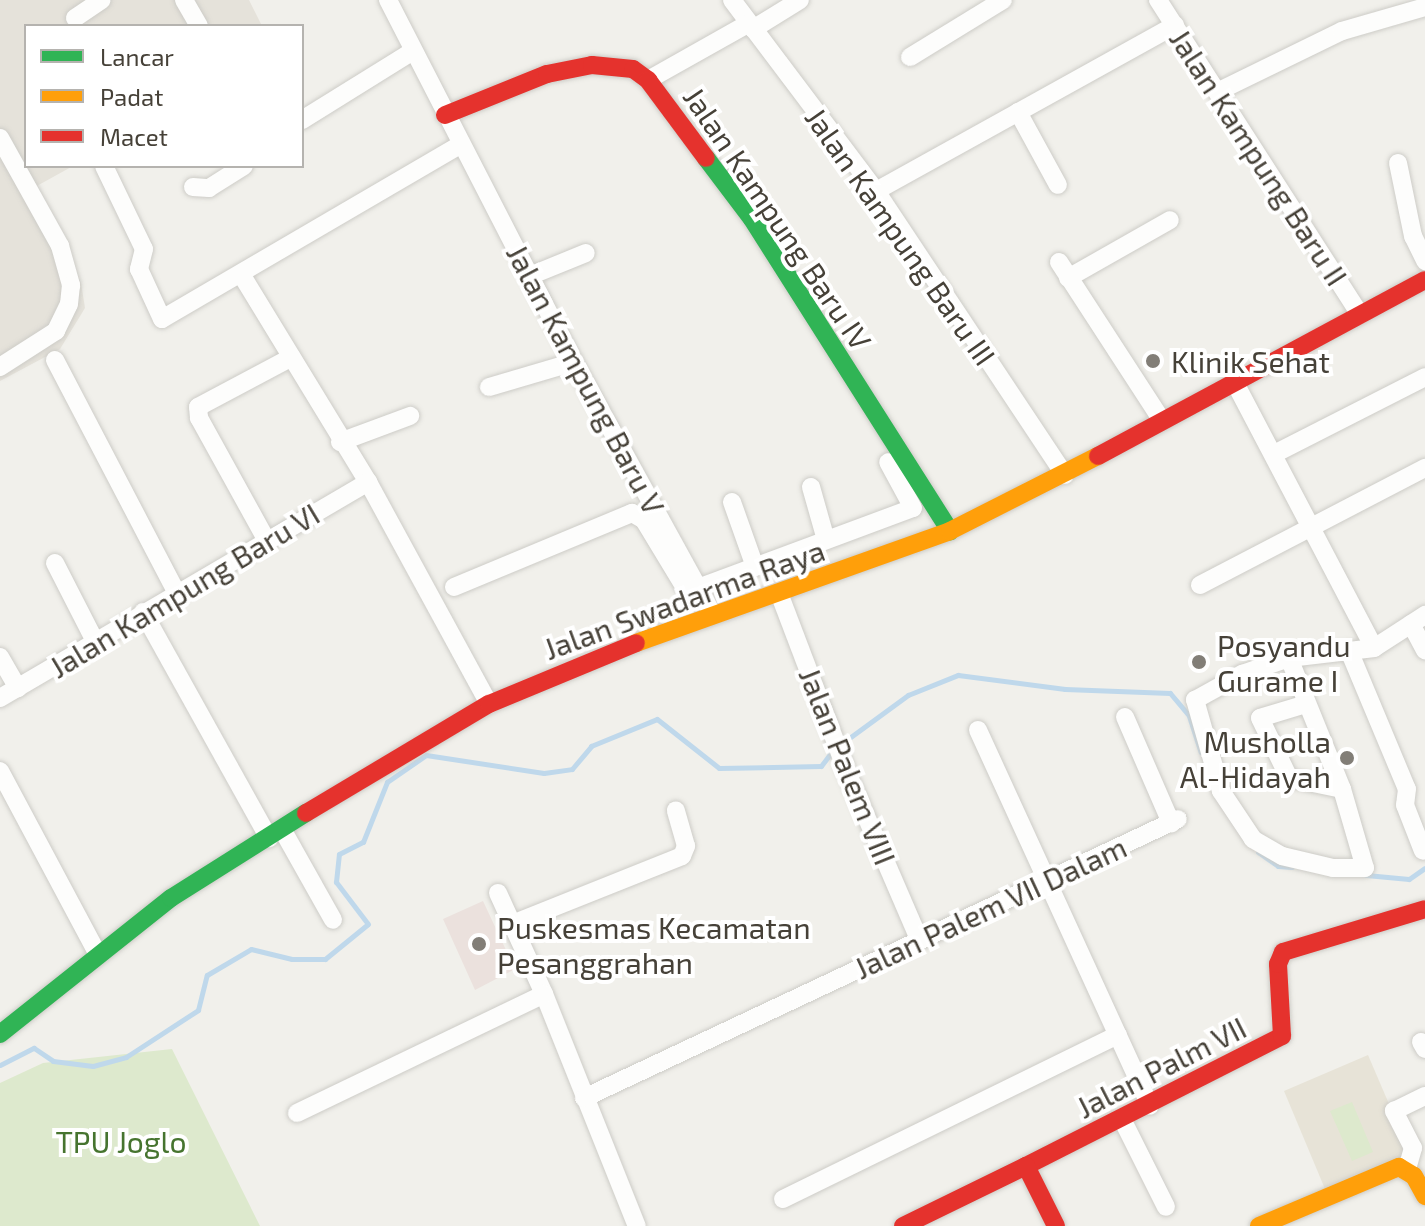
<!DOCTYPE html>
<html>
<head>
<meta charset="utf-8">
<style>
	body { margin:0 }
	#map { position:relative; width:1425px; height:1226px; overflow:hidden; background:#f1f0eb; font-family:"Exo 2",sans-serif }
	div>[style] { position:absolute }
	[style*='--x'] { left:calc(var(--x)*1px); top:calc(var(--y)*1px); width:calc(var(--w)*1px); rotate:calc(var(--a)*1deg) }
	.residential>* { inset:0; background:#e5e2da }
	.education>* { inset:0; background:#e7e3d7 }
	.medical>* { inset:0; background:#ebe1dd }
	.green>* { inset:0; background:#dde9cd }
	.stream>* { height:5px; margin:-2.5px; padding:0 2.5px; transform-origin:2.5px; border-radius:2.5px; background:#bfd8eb }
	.roads { filter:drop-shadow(0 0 2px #cdccc7) drop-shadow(0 0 2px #cdccc7) }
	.street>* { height:18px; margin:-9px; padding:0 9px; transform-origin:9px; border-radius:9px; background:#fdfdfc }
	.fast>* { height:18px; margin:-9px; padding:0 9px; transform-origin:9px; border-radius:9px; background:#30b455 }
	.slow>* { height:18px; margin:-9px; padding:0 9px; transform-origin:9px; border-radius:9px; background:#ff9f0a }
	.jam>* { height:18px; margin:-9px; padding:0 9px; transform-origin:9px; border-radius:9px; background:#e5322d }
	.dots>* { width:22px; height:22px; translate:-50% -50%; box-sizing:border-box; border:4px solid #fff; border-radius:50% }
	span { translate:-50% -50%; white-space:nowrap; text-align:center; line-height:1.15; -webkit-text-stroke:8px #fff; paint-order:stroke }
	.street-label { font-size:30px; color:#464138 }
	.poi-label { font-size:30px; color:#464138 }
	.left { translate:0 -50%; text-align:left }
	.right { translate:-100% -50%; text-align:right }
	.park-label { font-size:30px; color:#46742f }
	.legend { position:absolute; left:24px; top:24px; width:280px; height:144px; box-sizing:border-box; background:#fff; border:2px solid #b5b3af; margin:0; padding:10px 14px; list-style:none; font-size:24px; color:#464138 }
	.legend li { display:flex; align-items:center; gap:16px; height:40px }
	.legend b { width:40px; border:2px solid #b5b3af }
</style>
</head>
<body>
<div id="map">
	<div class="residential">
		<i style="clip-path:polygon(0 0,249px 0,262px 26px,26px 26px,26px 166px,73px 166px,35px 187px,81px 283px,85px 308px,60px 349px,0 381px)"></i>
	</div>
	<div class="education">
		<i style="clip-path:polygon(1368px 1055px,1410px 1153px,1325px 1189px,1284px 1091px)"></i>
	</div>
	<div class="medical">
		<i style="clip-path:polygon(483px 901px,515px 969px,475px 990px,443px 919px)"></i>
	</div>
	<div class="green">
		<i style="clip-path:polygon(172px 1049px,260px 1226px,0 1226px,0 1083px,43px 1063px)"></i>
		<i style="clip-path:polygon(1352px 1102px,1373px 1152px,1352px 1161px,1330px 1111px)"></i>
	</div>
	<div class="stream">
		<i style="--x:841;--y:744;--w:83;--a:-36.2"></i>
		<i style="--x:908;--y:695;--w:54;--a:-21.8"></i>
		<i style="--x:958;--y:675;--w:108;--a:7.5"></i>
		<i style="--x:1065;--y:689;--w:105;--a:2.2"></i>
		<i style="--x:1170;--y:693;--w:30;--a:50"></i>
		<i style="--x:1189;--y:716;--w:38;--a:72"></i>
		<i style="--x:1258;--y:852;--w:24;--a:35"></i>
		<i style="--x:1278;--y:866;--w:14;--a:4"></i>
		<i style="--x:1366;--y:875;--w:43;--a:5.3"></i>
		<i style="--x:1409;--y:879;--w:19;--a:-35"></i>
		<i style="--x:0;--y:1065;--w:38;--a:-27"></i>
		<i style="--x:34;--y:1048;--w:23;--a:34"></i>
		<i style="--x:53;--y:1061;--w:40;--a:7.1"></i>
		<i style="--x:93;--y:1066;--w:34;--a:-15"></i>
		<i style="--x:126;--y:1057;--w:86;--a:-33.1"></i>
		<i style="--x:198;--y:1010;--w:36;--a:-76"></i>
		<i style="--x:207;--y:975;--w:51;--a:-30.6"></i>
		<i style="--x:251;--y:949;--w:42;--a:13.7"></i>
		<i style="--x:292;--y:959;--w:33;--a:0"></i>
		<i style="--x:325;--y:959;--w:55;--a:-39.1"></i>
		<i style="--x:368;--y:924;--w:53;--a:-127.3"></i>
		<i style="--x:336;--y:882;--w:28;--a:-84"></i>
		<i style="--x:339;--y:854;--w:27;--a:-27"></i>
		<i style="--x:363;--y:842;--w:65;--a:-68.2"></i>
		<i style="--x:387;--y:782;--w:47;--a:-34.7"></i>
		<i style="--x:426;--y:755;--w:119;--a:8.7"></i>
		<i style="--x:544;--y:773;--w:28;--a:-8"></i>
		<i style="--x:572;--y:769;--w:30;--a:-50"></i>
		<i style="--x:591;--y:746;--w:71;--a:-22.2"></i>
		<i style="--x:657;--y:719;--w:79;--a:38.3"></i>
		<i style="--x:719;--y:768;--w:102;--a:-1.1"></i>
		<i style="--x:821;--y:766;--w:20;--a:-53"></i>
	</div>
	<div class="roads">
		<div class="street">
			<i style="--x:184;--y:0;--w:30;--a:60"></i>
			<i style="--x:388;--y:0;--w:407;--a:62.8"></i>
			<i style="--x:574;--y:362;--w:286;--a:61.2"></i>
			<i style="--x:732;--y:0;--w:239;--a:53"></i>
			<i style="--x:876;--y:191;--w:341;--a:56.4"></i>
			<i style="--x:1158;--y:0;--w:374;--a:57.3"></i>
			<i style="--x:75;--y:18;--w:32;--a:-34"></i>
			<i style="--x:753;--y:29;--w:55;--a:-31.7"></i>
			<i style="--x:910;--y:57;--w:109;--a:-31.5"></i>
			<i style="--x:648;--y:80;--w:116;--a:-29.4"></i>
			<i style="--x:1219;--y:91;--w:137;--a:-26"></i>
			<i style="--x:1342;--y:31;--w:86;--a:-16.1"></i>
			<i style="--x:1018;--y:112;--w:83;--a:61.3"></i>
			<i style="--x:302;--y:120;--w:131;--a:-31.9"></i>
			<i style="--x:0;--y:138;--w:124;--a:60.9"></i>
			<i style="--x:60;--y:246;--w:41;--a:74.2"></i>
			<i style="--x:71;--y:285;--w:19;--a:96"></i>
			<i style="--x:69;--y:304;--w:30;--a:116"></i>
			<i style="--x:56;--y:331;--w:67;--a:147.3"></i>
			<i style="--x:1398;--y:163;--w:75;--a:78.4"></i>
			<i style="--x:1413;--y:236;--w:28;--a:64"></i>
			<i style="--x:104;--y:166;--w:92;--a:64.3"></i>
			<i style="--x:144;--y:249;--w:21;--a:104"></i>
			<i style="--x:139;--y:269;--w:55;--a:65.3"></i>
			<i style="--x:162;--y:319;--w:345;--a:-30.3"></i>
			<i style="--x:193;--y:187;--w:16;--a:4"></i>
			<i style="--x:209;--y:188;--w:41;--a:-32.2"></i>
			<i style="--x:876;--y:191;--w:342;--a:-29"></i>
			<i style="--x:1059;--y:262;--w:187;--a:57"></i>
			<i style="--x:241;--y:274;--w:244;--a:58.6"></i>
			<i style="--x:368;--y:482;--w:253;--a:61.4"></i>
			<i style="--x:532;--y:275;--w:58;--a:-22.2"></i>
			<i style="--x:1068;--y:278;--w:117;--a:-29.6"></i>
			<i style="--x:55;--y:360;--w:263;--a:62.4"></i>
			<i style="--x:1234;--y:381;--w:301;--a:62.3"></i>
			<i style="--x:489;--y:387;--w:89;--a:-16.4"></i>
			<i style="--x:340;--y:442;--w:75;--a:-20.4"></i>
			<i style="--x:1276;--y:453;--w:167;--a:-27"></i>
			<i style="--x:811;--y:487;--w:55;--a:74.2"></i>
			<i style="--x:732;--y:502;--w:69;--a:70.5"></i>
			<i style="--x:267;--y:541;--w:141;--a:-118.9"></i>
			<i style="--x:199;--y:418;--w:11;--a:-95"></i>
			<i style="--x:198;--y:407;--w:106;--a:-28"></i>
			<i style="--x:55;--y:563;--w:90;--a:62.9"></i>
			<i style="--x:1200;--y:585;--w:254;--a:-27.5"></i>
			<i style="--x:454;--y:587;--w:193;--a:-22.6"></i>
			<i style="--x:632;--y:513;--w:14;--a:30"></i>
			<i style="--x:644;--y:520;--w:83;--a:58.8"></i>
			<i style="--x:687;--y:591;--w:11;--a:-15"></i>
			<i style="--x:698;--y:588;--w:229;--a:-20.4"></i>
			<i style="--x:913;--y:508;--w:52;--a:-118.5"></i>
			<i style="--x:779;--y:593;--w:191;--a:69.2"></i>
			<i style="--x:847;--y:772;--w:182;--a:66.7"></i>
			<i style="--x:143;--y:612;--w:259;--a:60.9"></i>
			<i style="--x:1411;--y:624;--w:30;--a:62"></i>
			<i style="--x:1350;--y:653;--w:147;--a:67.3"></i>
			<i style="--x:1407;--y:789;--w:16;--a:97"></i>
			<i style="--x:1405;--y:805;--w:49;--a:68.6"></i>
			<i style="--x:0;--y:657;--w:36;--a:60"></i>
			<i style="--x:1289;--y:658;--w:141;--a:68"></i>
			<i style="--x:1342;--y:789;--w:82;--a:73.8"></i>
			<i style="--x:1365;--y:868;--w:32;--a:180"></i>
			<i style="--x:1333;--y:868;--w:52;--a:-166.8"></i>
			<i style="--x:1282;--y:856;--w:34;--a:-150"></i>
			<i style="--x:1253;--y:839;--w:58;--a:-123.7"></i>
			<i style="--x:1221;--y:791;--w:95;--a:-105.9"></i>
			<i style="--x:1195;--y:700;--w:54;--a:-29"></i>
			<i style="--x:1242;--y:674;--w:50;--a:-18.8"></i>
			<i style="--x:1289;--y:658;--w:86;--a:-6.7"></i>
			<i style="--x:1374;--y:648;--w:61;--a:-32.9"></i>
			<i style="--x:0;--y:698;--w:427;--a:-30.4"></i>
			<i style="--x:1306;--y:704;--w:48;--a:163.1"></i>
			<i style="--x:1260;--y:718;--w:67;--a:64.2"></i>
			<i style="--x:1289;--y:778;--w:54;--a:11.7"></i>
			<i style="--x:1125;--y:717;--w:116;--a:66.5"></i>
			<i style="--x:978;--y:730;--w:413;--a:65.4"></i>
			<i style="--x:0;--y:771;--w:206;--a:61.9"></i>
			<i style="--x:282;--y:829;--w:104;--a:60.7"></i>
			<i style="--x:498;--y:893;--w:111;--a:65.5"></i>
			<i style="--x:544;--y:994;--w:250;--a:68.2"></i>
			<i style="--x:512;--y:924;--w:183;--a:-21.8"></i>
			<i style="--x:682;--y:856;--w:11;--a:-68"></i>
			<i style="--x:686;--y:846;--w:37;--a:-106"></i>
			<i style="--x:1421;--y:1042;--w:8;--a:60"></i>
			<i style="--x:584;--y:1098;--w:656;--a:-25.16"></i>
			<i style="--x:297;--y:1113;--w:274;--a:-25.7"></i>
			<i style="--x:1122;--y:1119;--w:98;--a:63.4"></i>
			<i style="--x:1407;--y:1169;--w:22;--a:-74"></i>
			<i style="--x:1413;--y:1148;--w:42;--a:-117.2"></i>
			<i style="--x:1394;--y:1111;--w:34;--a:-26"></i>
			<i style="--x:783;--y:1199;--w:373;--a:-26.1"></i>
		</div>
		<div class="fast">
			<i style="--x:706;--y:158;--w:76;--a:53"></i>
			<i style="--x:752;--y:219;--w:370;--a:57.6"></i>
			<i style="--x:0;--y:1034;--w:218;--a:-38.5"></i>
			<i style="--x:171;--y:898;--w:160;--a:-32.2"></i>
		</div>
		<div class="slow">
			<i style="--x:636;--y:643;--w:333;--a:-19.6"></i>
			<i style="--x:950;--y:531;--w:166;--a:-26.9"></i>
			<i style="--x:1259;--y:1226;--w:152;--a:-22.9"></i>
			<i style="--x:1399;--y:1167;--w:17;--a:31"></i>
			<i style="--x:1414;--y:1176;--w:23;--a:61"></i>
		</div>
		<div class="jam">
			<i style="--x:445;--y:115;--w:110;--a:-21.9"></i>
			<i style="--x:547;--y:74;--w:46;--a:-11.3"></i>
			<i style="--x:592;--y:65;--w:41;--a:5.6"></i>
			<i style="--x:633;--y:69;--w:19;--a:36"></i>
			<i style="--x:648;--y:80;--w:97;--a:53.4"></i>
			<i style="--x:1098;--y:456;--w:371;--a:-28.3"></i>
			<i style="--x:306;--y:813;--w:213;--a:-30.8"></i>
			<i style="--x:489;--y:704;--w:159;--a:-22.5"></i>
			<i style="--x:1026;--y:1166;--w:287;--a:-26.9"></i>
			<i style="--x:1282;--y:1036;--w:72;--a:-93.2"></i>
			<i style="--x:1278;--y:964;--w:13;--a:-67"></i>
			<i style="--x:1283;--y:952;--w:148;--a:-16.8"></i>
			<i style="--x:903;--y:1226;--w:137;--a:-26"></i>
			<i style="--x:1026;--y:1166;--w:67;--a:63.4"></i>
		</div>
	</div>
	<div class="dots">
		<i style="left:1153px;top:361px;background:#827e77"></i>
		<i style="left:1199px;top:662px;background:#827e77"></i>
		<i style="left:1347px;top:758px;background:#827e77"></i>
		<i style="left:479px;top:944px;background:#827e77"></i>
	</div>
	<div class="street-label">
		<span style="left:1259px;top:157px;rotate:57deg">Jalan Kampung Baru II</span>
		<span style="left:778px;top:218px;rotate:56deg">Jalan Kampung Baru IV</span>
		<span style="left:901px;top:236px;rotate:55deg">Jalan Kampung Baru III</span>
		<span style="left:586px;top:379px;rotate:62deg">Jalan Kampung Baru V</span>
		<span style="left:184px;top:590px;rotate:-31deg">Jalan Kampung Baru VI</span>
		<span style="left:684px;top:599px;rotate:-20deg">Jalan Swadarma Raya</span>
		<span style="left:848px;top:766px;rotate:68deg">Jalan Palem VIII</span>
		<span style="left:990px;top:907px;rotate:-25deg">Jalan Palem VII Dalam</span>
		<span style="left:1161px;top:1067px;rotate:-27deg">Jalan Palm VII</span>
	</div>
	<div class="poi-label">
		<span class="left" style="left:1171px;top:361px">Klinik Sehat</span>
		<span class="left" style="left:1217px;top:662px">Posyandu<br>Gurame I</span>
		<span class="right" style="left:1331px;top:758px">Musholla<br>Al-Hidayah</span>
		<span class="left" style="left:497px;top:944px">Puskesmas Kecamatan<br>Pesanggrahan</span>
	</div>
	<div class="park-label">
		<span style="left:121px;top:1141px">TPU Joglo</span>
	</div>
	<ul class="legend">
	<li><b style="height:10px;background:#30b455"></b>Lancar</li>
	<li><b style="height:10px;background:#ff9f0a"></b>Padat</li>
	<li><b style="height:10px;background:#e5322d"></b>Macet</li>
	</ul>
</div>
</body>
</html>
